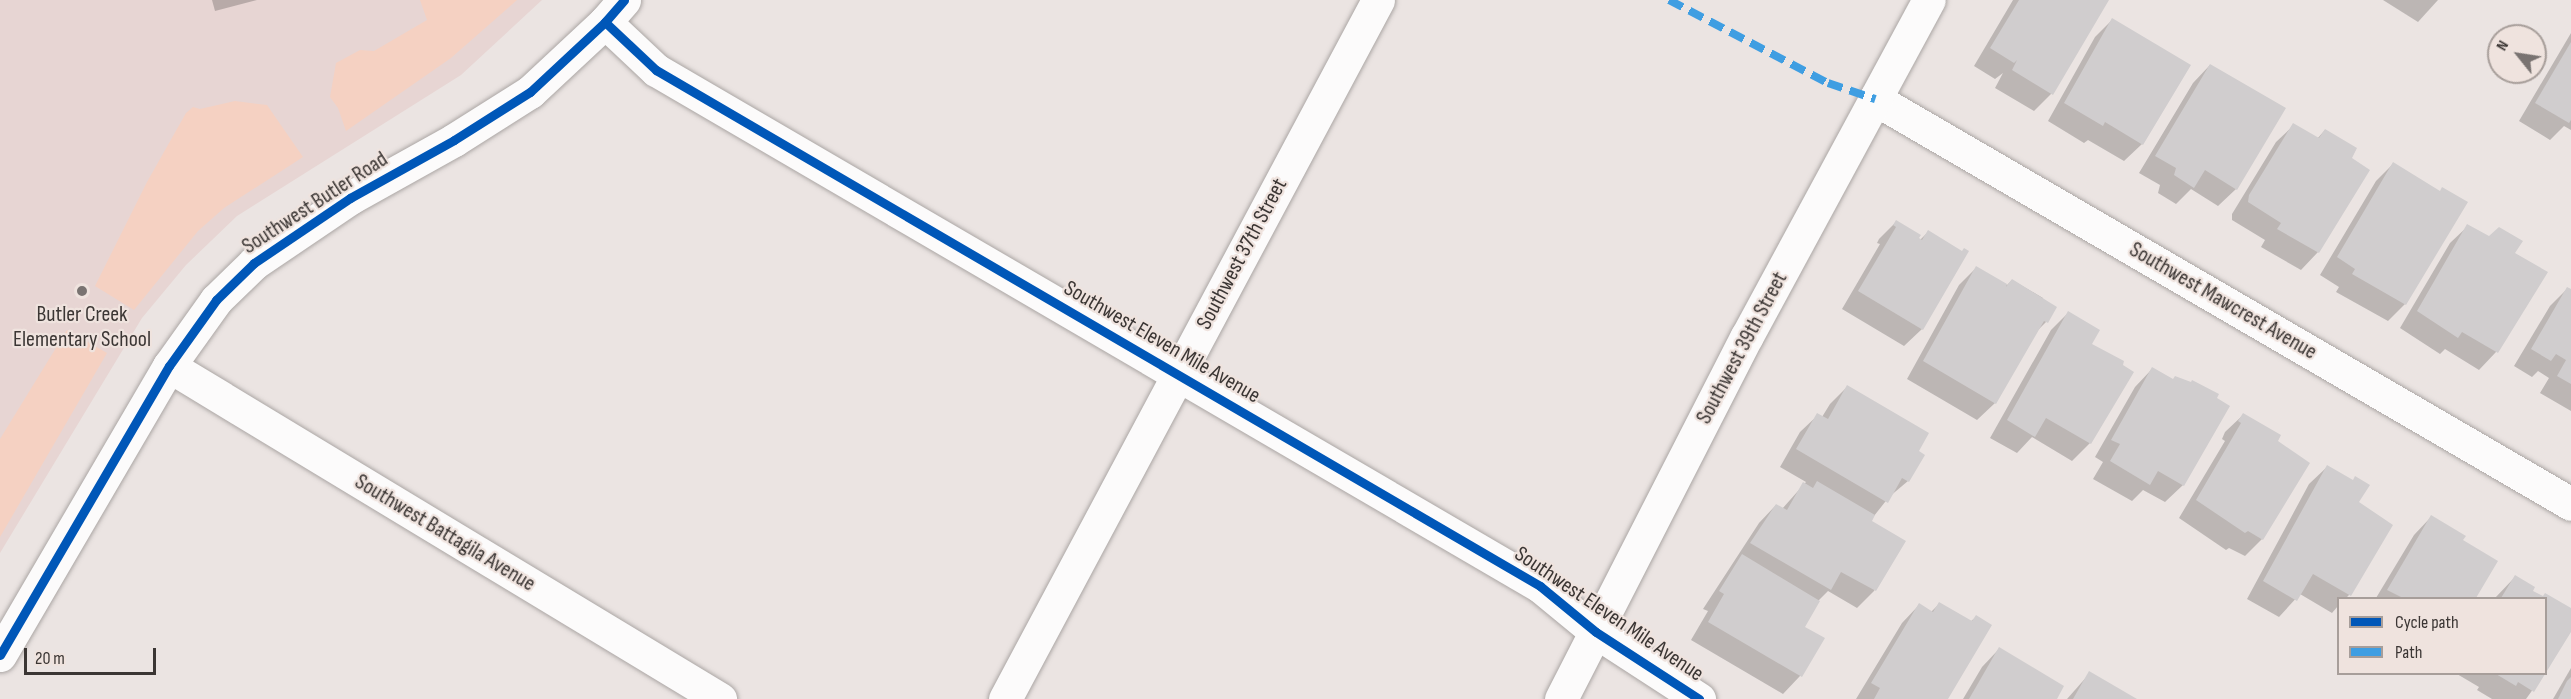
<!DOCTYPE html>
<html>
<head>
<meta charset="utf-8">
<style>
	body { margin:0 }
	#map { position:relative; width:2571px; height:699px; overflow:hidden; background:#ebe4e2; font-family:"Sofia Sans Condensed",sans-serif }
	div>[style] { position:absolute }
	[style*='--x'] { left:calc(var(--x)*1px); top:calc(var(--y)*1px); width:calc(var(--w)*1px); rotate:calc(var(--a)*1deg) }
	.education>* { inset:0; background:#e7d5d3 }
	.green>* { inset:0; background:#f5d1c2 }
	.shadow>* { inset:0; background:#0003 }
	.building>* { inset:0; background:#d0cdce }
	.roads { filter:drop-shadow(0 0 2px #aba6a4) drop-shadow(0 0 2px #aba6a4) }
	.minor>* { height:33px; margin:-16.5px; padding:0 16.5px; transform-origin:16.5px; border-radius:16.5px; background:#fcfbfb }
	.secondary>* { height:33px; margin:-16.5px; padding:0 16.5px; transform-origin:16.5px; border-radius:16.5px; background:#fcfbfb }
	.quiet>* { height:8px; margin-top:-4px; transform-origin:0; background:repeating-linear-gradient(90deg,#3f9ee2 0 15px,transparent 0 23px) }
	.cycleway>* { height:9px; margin:-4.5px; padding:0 4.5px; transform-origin:4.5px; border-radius:4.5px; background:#0057b8 }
	.dots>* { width:16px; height:16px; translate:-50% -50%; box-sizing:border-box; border:3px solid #efe3de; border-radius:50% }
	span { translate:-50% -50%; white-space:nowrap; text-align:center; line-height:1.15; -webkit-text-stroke:4.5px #efe3de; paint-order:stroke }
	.street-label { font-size:22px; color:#3b3634 }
	.poi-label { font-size:22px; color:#3b3634 }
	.legend { position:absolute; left:2337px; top:597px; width:210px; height:78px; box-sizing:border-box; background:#efe3de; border:2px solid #a79e9a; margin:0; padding:8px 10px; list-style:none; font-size:18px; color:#3b3634 }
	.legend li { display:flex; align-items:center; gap:12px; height:30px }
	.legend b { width:30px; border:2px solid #a79e9a }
	.north { position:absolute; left:2487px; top:24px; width:60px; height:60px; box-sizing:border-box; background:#efe3de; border:2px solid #a79e9a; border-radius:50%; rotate:300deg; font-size:16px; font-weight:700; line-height:24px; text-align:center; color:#3b3634 }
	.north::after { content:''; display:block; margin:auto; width:21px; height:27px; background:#797371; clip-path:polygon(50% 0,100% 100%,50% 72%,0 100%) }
	.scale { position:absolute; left:24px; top:648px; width:132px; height:27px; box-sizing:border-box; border:3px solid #3b3634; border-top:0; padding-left:8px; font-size:18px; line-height:21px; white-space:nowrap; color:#3b3634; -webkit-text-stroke:4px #efe3de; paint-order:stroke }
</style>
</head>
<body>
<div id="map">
	<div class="education">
		<i style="clip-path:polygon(0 0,542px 0,461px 75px,237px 216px,186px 265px,142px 318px,0 553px)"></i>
	</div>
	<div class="green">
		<i style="clip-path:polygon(420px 0,517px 0,451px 58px,346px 131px,338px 108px,330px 97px,336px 63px,360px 50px,374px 51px,427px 20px)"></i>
		<i style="clip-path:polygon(235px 101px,267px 105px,303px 157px,224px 208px,198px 231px,134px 310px,95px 286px,147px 182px,186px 113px,193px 107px,200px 109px)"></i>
		<i style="clip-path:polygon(67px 330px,107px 353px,0 537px,0 439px)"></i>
	</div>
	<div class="shadow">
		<i style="clip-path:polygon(212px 0,257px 0,215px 11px)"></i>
		<i style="clip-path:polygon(2013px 0,2107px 0,2051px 94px,2034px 111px,1995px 88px,2003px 73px,1995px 79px,1974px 66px)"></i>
		<i style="clip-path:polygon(2383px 0,2438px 0,2418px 22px)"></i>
		<i style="clip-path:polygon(2112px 20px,2142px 144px,2124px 161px,2088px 140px,2084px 143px,2048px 121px,2095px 37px)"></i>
		<i style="clip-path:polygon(2571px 33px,2571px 130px,2564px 126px,2550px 140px,2519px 121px)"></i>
		<i style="clip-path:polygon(2210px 65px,2236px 189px,2218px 206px,2191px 189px,2176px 204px,2158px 193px,2160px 185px,2139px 173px,2193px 83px)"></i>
		<i style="clip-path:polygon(2294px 125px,2317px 139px,2325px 130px,2318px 252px,2301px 270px,2261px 247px,2265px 240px,2232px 220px,2232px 214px,2276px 142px)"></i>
		<i style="clip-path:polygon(2393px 164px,2405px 304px,2388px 321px,2336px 292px,2339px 287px,2320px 275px,2376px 181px)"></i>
		<i style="clip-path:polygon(1896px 222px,1920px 240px,1928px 232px,1922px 329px,1904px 346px,1842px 309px,1880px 244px,1877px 243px,1879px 239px)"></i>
		<i style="clip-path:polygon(2468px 226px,2546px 272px,2496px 352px,2479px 370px,2445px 349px,2440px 354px,2400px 328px,2450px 243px)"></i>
		<i style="clip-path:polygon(1976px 268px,2007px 285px,2012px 280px,2043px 298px,2046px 322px,2034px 334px,1995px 403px,1977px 420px,1907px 379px,1959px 285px)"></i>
		<i style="clip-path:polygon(2568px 288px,2571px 290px,2571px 411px,2540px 393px,2549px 378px,2538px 371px,2532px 377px,2514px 366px,2550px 306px)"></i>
		<i style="clip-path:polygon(2068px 313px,2090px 345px,2132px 372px,2090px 443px,2072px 461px,2032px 437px,2017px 453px,1990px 438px,2051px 330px)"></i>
		<i style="clip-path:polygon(2152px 369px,2172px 381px,2183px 485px,2165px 502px,2143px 490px,2132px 501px,2093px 479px,2103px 462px,2095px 457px,2135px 387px)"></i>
		<i style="clip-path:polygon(1847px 387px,1917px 452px,1908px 481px,1889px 497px,1870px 521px,1904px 541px,1874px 591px,1857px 608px,1828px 591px,1818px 601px,1803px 628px,1823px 639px,1800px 676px,1783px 694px,1691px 640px,1708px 611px,1703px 609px,1759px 523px,1776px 505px,1782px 509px,1806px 482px,1780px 467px,1800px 432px,1818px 415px,1822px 417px,1830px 404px)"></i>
		<i style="clip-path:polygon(2243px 415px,2276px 442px,2262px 539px,2245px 556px,2229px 548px,2226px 550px,2179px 518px,2225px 441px,2222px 439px,2225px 432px)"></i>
		<i style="clip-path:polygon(2327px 467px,2357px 502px,2391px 525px,2349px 595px,2346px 598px,2338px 598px,2338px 606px,2332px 613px,2300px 594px,2279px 617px,2247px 599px,2309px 484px)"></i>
		<i style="clip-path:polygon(2431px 517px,2461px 541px,2496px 561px,2474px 598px,2376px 598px,2414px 535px)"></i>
		<i style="clip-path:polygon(2515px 577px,2531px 591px,2542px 598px,2545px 595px,2571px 610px,2571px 627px,2546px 671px,2546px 598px,2495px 598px)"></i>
		<i style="clip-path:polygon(1939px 604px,1970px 622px,1976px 617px,1947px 699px,1856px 699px,1902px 623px,1919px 605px,1931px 612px)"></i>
		<i style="clip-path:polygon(1999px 649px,2055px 699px,1963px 699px,1982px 667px)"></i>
		<i style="clip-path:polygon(2571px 668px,2571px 699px,2553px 699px)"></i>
		<i style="clip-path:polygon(2090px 673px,2134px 699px,2067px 699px)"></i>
		<i style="clip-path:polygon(2457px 674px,2544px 674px,2526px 699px,2492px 699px,2477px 690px,2479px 687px)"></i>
	</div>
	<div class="building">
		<i style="clip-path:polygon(2019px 0,2109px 0,2053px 95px,2012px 70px,2017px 60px,2014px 63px,1990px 48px)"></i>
		<i style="clip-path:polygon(2112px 18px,2191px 65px,2143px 145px,2105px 122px,2103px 126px,2064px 103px)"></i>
		<i style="clip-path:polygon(2571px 42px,2571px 120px,2569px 123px,2535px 103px)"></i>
		<i style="clip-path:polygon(2210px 64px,2286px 108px,2237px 190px,2205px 170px,2194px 188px,2174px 175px,2176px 168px,2155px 156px)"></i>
		<i style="clip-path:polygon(2293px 123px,2319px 138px,2325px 129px,2357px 148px,2352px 158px,2370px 170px,2319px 253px,2277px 229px,2281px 223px,2248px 202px,2249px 195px)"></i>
		<i style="clip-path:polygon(2393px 162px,2440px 191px,2442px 187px,2468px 202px,2406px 305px,2352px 274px,2355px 269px,2337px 257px)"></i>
		<i style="clip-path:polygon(1896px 220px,1921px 235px,1919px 238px,1922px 240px,1928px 230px,1962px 251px,1964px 248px,1969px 251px,1923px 330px,1858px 291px,1896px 227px,1893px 225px)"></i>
		<i style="clip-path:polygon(2467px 224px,2489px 236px,2499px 227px,2523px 241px,2515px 253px,2548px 272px,2498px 353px,2462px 332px,2458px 338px,2417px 311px)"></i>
		<i style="clip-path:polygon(1976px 266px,2007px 284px,2006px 287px,2012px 279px,2057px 307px,2048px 323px,2044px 321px,1996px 404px,1923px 361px)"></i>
		<i style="clip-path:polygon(2567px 287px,2571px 289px,2571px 384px,2557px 376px,2566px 360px,2556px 354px,2551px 361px,2531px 349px)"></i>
		<i style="clip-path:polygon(2068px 311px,2100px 330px,2092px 344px,2124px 361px,2123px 365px,2134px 372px,2091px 444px,2046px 418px,2035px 437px,2007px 420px)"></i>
		<i style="clip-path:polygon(2152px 367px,2173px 379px,2175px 376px,2191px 382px,2192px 380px,2219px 394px,2217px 398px,2230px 406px,2184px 486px,2158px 471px,2150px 485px,2110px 461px,2120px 444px,2111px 440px)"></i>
		<i style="clip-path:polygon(1847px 385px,1929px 433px,1919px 451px,1925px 455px,1909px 482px,1902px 478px,1888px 503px,1796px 449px,1817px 413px,1828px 419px)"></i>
		<i style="clip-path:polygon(2243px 413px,2281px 435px,2278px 441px,2310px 463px,2263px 540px,2248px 531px,2245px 533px,2196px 500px,2241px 423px,2238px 421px)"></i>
		<i style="clip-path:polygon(2327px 465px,2353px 480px,2355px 476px,2370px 485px,2359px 502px,2393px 525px,2351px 596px,2313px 574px,2297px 601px,2263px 581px)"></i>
		<i style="clip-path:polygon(1817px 481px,1875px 515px,1872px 521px,1906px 541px,1876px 591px,1841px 572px,1831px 590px,1750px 543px,1776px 504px,1787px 510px,1803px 482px,1813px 488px)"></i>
		<i style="clip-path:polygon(2431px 515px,2466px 536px,2463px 540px,2498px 561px,2476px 598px,2403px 598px,2387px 590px)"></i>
		<i style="clip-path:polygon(1742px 554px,1820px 601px,1805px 627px,1825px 638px,1802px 677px,1708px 622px,1724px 594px,1719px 591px)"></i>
		<i style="clip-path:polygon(2515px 575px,2535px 587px,2533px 591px,2543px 596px,2545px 593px,2571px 608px,2571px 632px,2534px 692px,2518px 682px,2516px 686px,2496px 674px,2546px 674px,2546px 598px,2501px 598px)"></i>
		<i style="clip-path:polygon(1939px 602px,1972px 621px,1976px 615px,1992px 625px,1948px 699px,1874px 699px,1880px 688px,1871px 683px,1919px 603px,1933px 612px)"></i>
		<i style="clip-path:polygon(1999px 647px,2064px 686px,2057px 699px,1969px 699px)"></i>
		<i style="clip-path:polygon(2089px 671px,2137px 699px,2073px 699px)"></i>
		<i style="clip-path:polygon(2571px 677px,2571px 699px,2558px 699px,2567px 681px)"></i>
	</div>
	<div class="roads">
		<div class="minor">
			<i style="--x:605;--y:22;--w:70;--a:43.3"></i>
			<i style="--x:656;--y:70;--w:1024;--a:30.27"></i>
			<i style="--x:1540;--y:586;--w:72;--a:39.4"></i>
			<i style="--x:1596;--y:632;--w:123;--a:33"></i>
			<i style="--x:1875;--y:99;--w:805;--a:30.19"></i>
			<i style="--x:169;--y:366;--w:644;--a:31.15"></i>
			<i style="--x:1005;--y:699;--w:792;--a:-61.91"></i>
			<i style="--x:1561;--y:699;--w:408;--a:-62.9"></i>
			<i style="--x:1747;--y:336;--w:382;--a:-61.6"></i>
		</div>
		<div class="secondary">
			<i style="--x:0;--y:655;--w:335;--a:-59.7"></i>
			<i style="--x:169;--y:366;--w:81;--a:-54.5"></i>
			<i style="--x:216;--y:300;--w:53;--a:-44.2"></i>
			<i style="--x:254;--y:263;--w:116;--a:-34.1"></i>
			<i style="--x:350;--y:198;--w:119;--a:-29.1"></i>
			<i style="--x:454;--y:140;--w:90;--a:-32.3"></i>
			<i style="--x:530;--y:92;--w:103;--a:-43"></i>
			<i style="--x:605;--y:22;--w:29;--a:-49"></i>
		</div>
	</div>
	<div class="quiet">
		<i style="--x:1669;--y:0;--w:179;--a:27.6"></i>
		<i style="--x:1828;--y:83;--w:50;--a:18.8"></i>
	</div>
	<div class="cycleway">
		<i style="--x:605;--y:22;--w:70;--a:43.3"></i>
		<i style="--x:656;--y:70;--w:1024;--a:30.27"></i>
		<i style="--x:1540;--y:586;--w:72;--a:39.4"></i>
		<i style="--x:1596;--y:632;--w:123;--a:33"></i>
		<i style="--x:0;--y:655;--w:335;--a:-59.7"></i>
		<i style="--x:169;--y:366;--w:81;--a:-54.5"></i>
		<i style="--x:216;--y:300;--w:53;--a:-44.2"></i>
		<i style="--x:254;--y:263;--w:116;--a:-34.1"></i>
		<i style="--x:350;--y:198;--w:119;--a:-29.1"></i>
		<i style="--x:454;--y:140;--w:90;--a:-32.3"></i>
		<i style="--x:530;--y:92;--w:103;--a:-43"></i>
		<i style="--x:605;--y:22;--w:29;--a:-49"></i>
	</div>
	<div class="dots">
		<i style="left:82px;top:291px;background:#797371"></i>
	</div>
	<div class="street-label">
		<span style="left:315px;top:203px;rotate:-33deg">Southwest Butler Road</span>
		<span style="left:1242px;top:254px;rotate:-62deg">Southwest 37th Street</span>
		<span style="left:2223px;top:301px;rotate:30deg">Southwest Mawcrest Avenue</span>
		<span style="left:1162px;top:342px;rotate:30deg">Southwest Eleven Mile Avenue</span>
		<span style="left:1742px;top:348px;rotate:-62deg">Southwest 39th Street</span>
		<span style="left:445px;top:533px;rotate:31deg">Southwest Battagila Avenue</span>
		<span style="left:1609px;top:614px;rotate:34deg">Southwest Eleven Mile Avenue</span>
	</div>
	<div class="poi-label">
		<span style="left:82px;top:327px">Butler Creek<br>Elementary School</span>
	</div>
	<ul class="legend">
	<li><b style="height:8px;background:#0057b8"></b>Cycle path</li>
	<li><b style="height:8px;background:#3f9ee2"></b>Path</li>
	</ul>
	<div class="north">N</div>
	<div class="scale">20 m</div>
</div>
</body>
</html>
